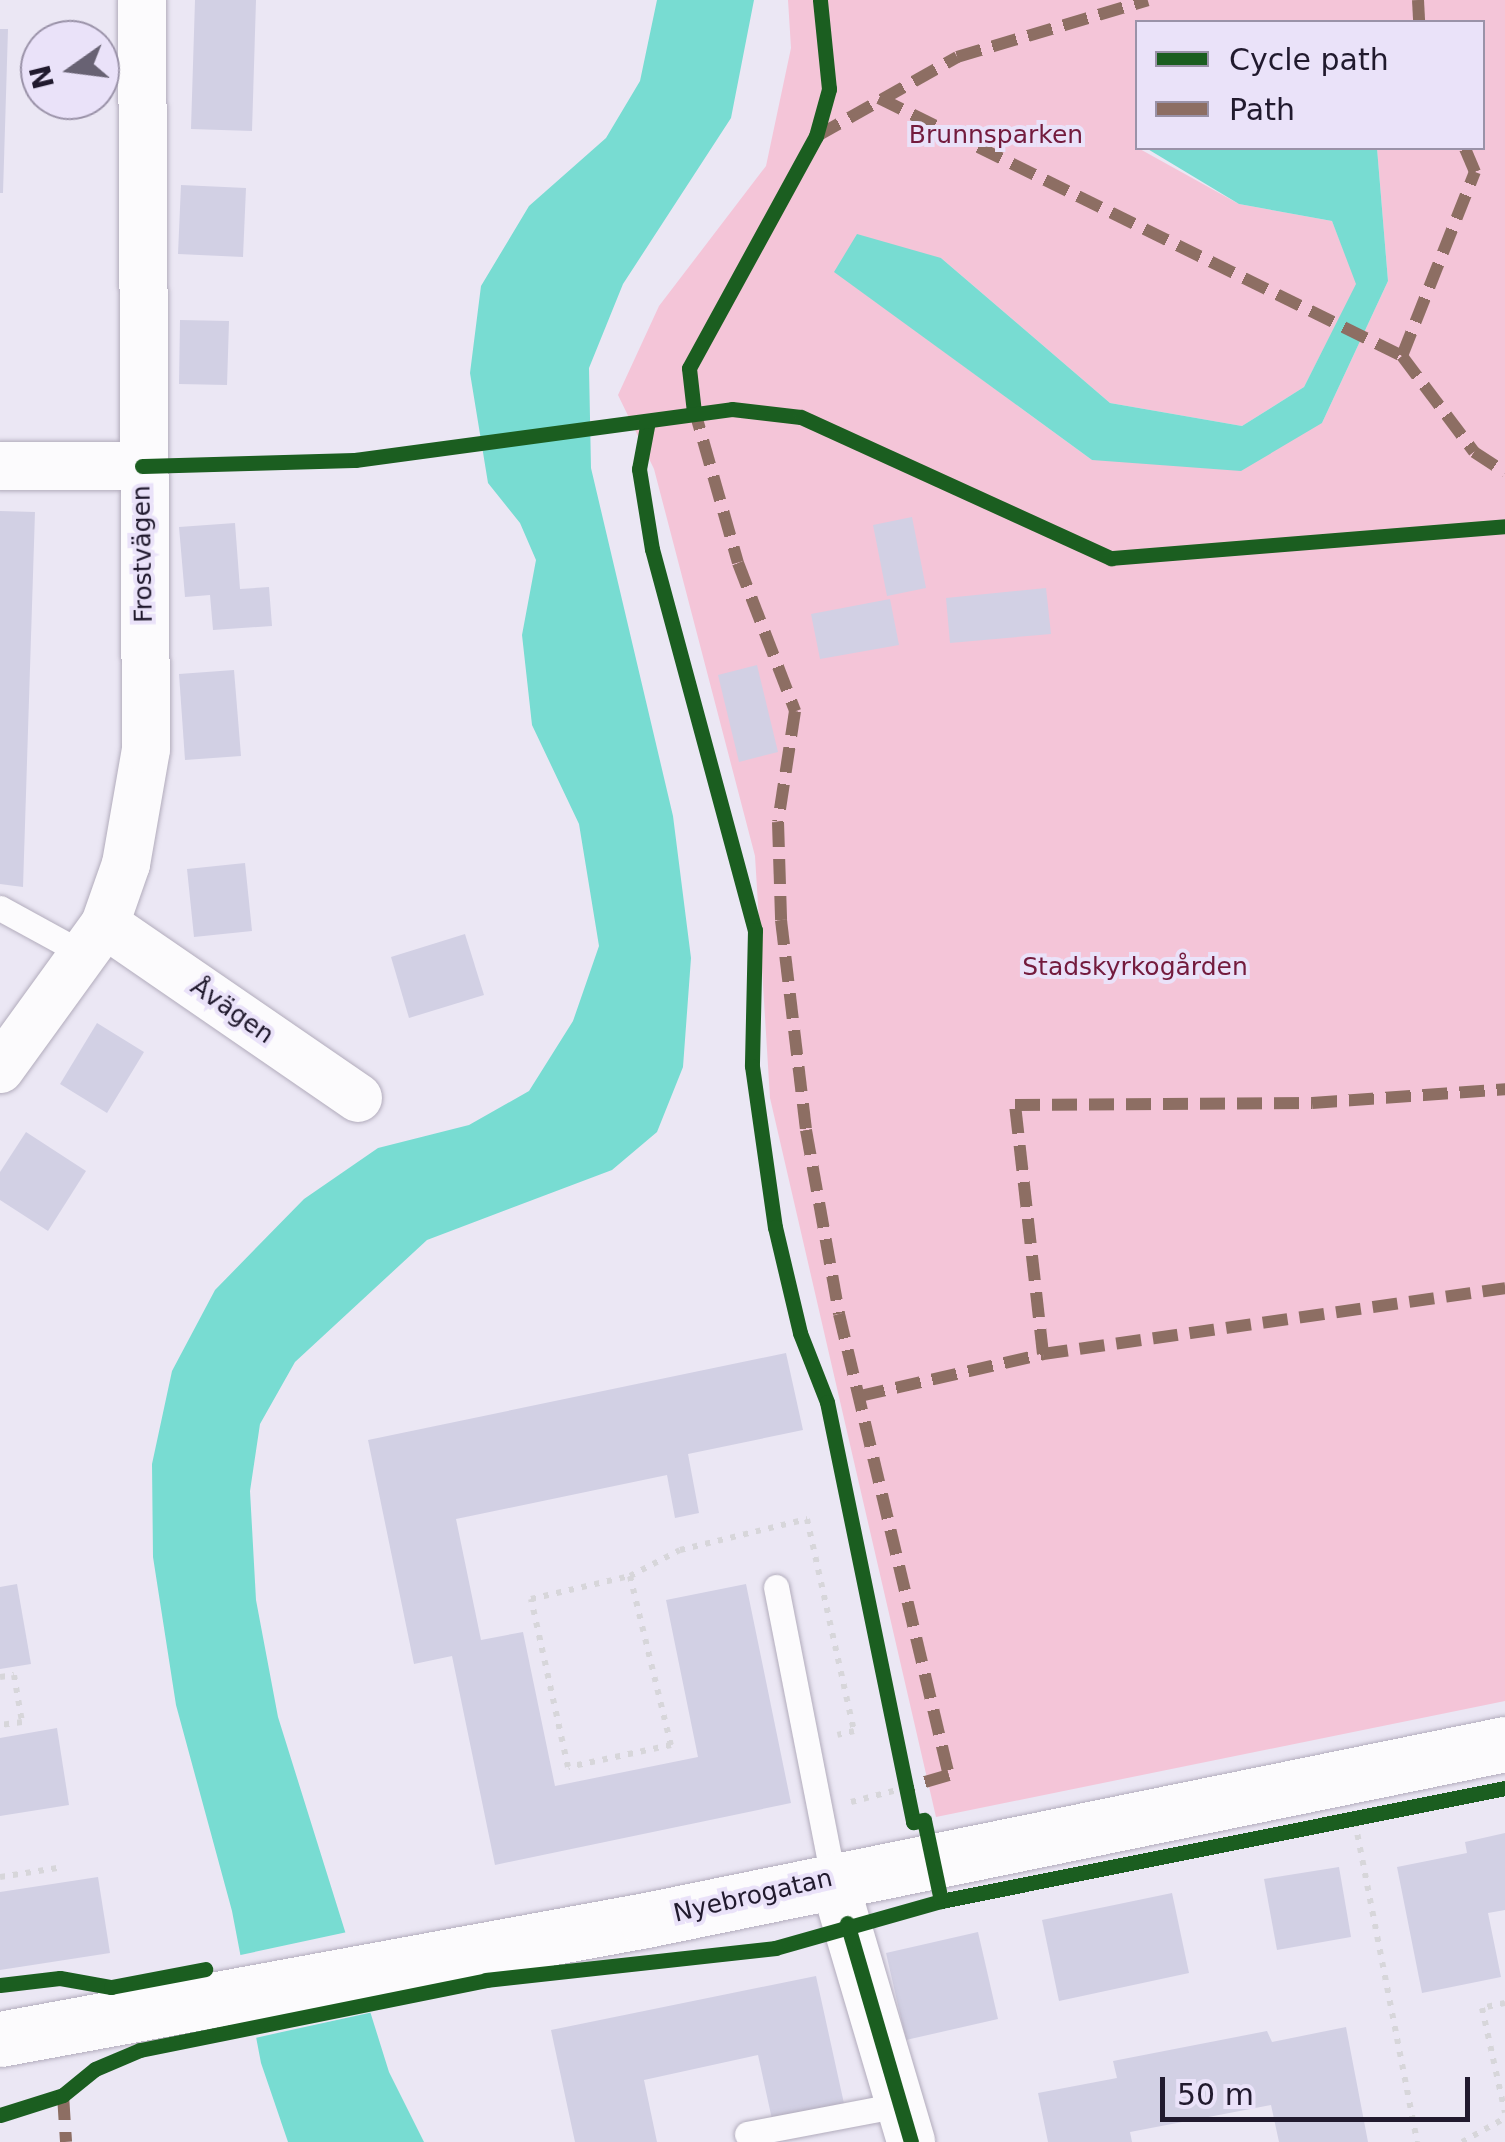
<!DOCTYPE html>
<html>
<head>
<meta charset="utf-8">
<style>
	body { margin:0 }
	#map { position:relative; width:1505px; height:2142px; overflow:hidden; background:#ebe7f4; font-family:"DejaVu Sans",sans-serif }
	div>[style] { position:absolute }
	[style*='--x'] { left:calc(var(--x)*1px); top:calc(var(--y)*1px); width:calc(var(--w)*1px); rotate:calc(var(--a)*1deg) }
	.green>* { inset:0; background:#f4c5d8 }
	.water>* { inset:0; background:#78dcd2 }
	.pier>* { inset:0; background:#ebe7f4 }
	.building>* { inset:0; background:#d2d0e4 }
	.path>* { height:6px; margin-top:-3px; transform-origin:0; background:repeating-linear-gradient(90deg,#d7d6da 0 5px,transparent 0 13px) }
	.roads { filter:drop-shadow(0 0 2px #b2acbc) drop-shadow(0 0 2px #b2acbc) }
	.service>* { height:25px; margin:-12.5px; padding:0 12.5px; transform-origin:12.5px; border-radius:12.5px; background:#fcfbfd }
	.minor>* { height:48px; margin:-24px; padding:0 24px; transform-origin:24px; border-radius:24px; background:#fcfbfd }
	.tertiary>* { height:55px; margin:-27.5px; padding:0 27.5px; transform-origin:27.5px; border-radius:27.5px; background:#fcfbfd }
	.quiet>* { height:12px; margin-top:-6px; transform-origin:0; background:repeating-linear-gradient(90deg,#8d6e63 0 25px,transparent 0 37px) }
	.cycleway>* { height:15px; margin:-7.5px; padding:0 7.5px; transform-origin:7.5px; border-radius:7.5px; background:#1b5e20 }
	span { translate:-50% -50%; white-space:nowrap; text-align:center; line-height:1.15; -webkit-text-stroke:8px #eae2f9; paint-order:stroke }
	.park-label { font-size:25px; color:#731b3d }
	.street-label { font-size:25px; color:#211a2e }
	.legend { position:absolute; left:1135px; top:20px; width:350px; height:130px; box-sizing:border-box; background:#eae2f9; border:2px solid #9a92a8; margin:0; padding:12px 18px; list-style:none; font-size:30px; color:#211a2e }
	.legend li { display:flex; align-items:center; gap:20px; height:50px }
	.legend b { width:50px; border:2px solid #9a92a8 }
	.north { position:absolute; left:20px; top:20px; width:100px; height:100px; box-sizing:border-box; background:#eae2f9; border:2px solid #9a92a8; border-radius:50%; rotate:256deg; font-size:28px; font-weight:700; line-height:40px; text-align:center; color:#211a2e }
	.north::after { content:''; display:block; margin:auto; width:35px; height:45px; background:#686273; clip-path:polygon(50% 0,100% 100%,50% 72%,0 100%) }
	.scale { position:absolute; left:1160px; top:2077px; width:310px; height:45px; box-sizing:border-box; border:5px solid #211a2e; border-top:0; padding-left:12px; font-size:30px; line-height:35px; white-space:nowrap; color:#211a2e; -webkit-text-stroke:8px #eae2f9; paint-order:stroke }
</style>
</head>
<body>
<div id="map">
	<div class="green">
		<i style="clip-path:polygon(evenodd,788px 0,1505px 0,1505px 1701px,936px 1817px,770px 1098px,755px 856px,654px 469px,618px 395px,659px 306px,766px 166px,791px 48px,788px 0,1138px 22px,1482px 22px,1482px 148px,1377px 148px,1388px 281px,1322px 423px,1092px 460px,835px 272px,941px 258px,1110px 403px,1242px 426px,1304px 387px,1357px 284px,1332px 221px,1239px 204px,1138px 148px,1138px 22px)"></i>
	</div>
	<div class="water">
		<i style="clip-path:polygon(657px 0,754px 0,731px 118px,623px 284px,589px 368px,591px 468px,673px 816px,691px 958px,683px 1067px,657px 1132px,612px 1170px,427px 1240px,295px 1362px,260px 1424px,250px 1491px,256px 1600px,278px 1717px,389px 2072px,424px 2142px,288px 2142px,261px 2063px,232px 1911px,176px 1705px,153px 1557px,152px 1464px,172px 1371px,215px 1290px,304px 1199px,378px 1148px,469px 1125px,529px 1091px,573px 1021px,599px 946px,579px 824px,532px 725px,522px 635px,536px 560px,520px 523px,488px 483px,470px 373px,481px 286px,529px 206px,606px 138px,640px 81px)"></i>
		<i style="clip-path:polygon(1146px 148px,1377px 148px,1388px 281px,1322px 423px,1241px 471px,1092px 460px,834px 272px,857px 234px,941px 258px,1110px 403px,1242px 426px,1304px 387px,1356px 284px,1332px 221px,1239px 204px)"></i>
	</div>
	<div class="pier">
		<i style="clip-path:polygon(352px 1931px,378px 2011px,250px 2039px,231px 1957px)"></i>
	</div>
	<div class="building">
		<i style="clip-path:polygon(195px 0,256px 0,252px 131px,191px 129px)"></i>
		<i style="clip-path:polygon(0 29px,8px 29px,3px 193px,0 193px)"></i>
		<i style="clip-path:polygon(181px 185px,246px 188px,243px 257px,178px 254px)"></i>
		<i style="clip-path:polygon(180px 320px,229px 321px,227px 385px,179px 384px)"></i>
		<i style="clip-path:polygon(0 511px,35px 512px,23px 887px,0 884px)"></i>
		<i style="clip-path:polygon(912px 517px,926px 588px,887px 596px,873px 525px)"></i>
		<i style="clip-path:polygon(235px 523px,240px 589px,269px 587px,272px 626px,213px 630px,210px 595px,185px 597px,179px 527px)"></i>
		<i style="clip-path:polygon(1046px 588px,1051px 634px,950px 643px,946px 598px)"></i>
		<i style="clip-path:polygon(890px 599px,899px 645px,820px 659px,811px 614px)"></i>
		<i style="clip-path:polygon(757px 665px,778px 752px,739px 762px,718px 675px)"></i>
		<i style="clip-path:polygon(234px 670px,241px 756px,185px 760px,179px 674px)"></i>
		<i style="clip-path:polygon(245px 863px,252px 931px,194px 937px,187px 869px)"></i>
		<i style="clip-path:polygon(465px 934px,484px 995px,409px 1018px,391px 957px)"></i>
		<i style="clip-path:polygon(97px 1023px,144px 1052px,107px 1113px,60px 1084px)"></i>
		<i style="clip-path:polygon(26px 1132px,86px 1171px,48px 1231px,0 1200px,0 1172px)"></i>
		<i style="clip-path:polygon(786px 1353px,803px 1430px,688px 1454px,699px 1513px,675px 1518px,667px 1475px,456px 1519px,481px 1640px,523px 1632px,555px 1786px,698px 1757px,666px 1600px,746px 1584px,791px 1803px,495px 1865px,452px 1656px,414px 1664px,368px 1440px)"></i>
		<i style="clip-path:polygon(17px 1584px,31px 1664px,0 1669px,0 1587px)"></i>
		<i style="clip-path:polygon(57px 1728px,69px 1805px,0 1816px,0 1738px)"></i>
		<i style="clip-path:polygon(1505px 1833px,1505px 1910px,1488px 1913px,1501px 1977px,1422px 1993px,1397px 1867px,1467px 1853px,1465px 1842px)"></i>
		<i style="clip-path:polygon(1339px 1867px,1351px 1937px,1277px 1950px,1264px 1879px)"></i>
		<i style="clip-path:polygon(98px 1877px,110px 1953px,0 1970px,0 1892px)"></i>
		<i style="clip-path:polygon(1172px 1893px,1189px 1973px,1059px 2001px,1042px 1920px)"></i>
		<i style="clip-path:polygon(978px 1932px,998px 2019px,906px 2040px,886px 1953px)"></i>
		<i style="clip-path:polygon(816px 1976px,845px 2108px,773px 2124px,758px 2055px,644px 2080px,657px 2142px,575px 2142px,551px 2030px)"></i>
		<i style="clip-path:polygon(1346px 2027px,1368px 2142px,1279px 2142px,1271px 2105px,1130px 2132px,1132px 2142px,1048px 2142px,1038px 2093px,1117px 2078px,1113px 2061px,1267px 2031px,1272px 2042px)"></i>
	</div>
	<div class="path">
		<i style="--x:630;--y:1576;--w:174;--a:76.4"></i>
		<i style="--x:671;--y:1745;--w:105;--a:167.9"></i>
		<i style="--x:568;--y:1767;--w:172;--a:-102.4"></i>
		<i style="--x:531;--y:1599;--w:102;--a:-13.1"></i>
		<i style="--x:630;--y:1576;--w:56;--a:-27.5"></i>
		<i style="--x:680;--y:1550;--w:131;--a:-13.7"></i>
		<i style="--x:807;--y:1519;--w:217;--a:77.5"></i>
		<i style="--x:854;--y:1731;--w:17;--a:167"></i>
		<i style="--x:0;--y:1677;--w:14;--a:-8"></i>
		<i style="--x:14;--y:1675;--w:48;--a:80.3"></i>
		<i style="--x:22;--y:1722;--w:22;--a:172"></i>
		<i style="--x:851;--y:1802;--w:59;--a:-14.7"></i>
		<i style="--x:1355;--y:1822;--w:326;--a:79"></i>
		<i style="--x:0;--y:1877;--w:58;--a:-9"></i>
		<i style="--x:1505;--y:2003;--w:24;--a:168"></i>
		<i style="--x:1482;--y:2008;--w:107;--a:77.6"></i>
		<i style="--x:1462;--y:2142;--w:49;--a:-29.2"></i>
	</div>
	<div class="roads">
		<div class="service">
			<i style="--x:0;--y:908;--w:96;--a:28.7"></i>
			<i style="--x:776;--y:1587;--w:297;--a:78.9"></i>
			<i style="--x:747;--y:2134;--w:155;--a:-10.8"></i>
		</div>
		<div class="minor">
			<i style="--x:0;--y:466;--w:142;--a:0"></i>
			<i style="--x:105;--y:924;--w:307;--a:34.5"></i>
			<i style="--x:0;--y:1069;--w:179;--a:-54.1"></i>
			<i style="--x:105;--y:924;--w:64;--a:-70.7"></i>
			<i style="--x:126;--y:864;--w:117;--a:-80.1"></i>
			<i style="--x:146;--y:749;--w:749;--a:-90.31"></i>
			<i style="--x:833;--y:1878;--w:275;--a:73.5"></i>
		</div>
		<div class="tertiary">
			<i style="--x:0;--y:2039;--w:657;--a:-10.44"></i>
			<i style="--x:646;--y:1920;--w:877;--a:-11.58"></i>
		</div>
	</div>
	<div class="quiet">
		<i style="--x:1418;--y:0;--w:22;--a:87"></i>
		<i style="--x:879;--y:98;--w:583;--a:26.26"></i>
		<i style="--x:1402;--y:356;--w:120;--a:53.1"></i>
		<i style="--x:1474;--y:452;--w:37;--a:33"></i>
		<i style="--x:817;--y:136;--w:161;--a:-29.4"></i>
		<i style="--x:957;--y:57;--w:199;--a:-16.6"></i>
		<i style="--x:1402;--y:356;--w:198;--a:-68.4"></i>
		<i style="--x:1475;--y:172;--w:26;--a:-113"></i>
		<i style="--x:693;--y:405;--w:164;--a:74.1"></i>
		<i style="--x:738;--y:563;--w:159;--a:68.9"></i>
		<i style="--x:795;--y:711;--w:112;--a:98.7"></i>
		<i style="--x:778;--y:822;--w:98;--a:88.2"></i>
		<i style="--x:781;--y:920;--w:211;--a:83.2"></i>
		<i style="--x:806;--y:1130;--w:187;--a:79.8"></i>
		<i style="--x:839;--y:1314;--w:474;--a:76.6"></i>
		<i style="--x:949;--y:1775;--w:43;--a:163.7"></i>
		<i style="--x:1043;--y:1354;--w:251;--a:-96.4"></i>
		<i style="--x:1015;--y:1105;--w:297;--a:-0.4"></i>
		<i style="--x:1312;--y:1103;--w:194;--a:-4.1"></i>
		<i style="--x:860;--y:1396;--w:188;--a:-12.9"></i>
		<i style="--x:1043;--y:1354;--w:467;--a:-8.1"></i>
		<i style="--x:63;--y:2095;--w:47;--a:86.3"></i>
	</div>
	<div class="cycleway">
		<i style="--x:694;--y:412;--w:44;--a:-96.5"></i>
		<i style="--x:689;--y:368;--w:264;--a:-61.3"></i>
		<i style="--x:816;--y:136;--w:49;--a:-74.5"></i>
		<i style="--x:829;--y:89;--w:89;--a:-95.8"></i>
		<i style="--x:648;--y:421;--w:49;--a:100.6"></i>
		<i style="--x:639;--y:469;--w:81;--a:80.8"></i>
		<i style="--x:652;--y:549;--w:395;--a:74.9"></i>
		<i style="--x:755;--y:930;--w:136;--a:91.3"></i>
		<i style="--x:752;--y:1066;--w:163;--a:81.9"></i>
		<i style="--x:775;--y:1227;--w:109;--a:76.7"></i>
		<i style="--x:800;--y:1333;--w:74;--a:68.6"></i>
		<i style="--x:827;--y:1402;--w:429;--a:78.4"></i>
		<i style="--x:913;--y:1822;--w:11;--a:-10"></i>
		<i style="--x:924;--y:1820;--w:83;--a:78.1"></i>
		<i style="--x:142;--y:466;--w:213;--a:-1.6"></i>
		<i style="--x:355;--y:460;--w:380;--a:-7.7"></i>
		<i style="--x:732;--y:409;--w:69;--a:6.6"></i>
		<i style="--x:801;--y:417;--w:341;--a:24.5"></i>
		<i style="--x:1111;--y:558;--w:395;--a:-4.6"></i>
		<i style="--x:847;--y:1923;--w:228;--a:73.7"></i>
		<i style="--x:0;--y:1985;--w:60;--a:-6.7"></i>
		<i style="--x:60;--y:1978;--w:52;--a:10"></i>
		<i style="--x:111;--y:1987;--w:96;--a:-10.8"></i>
		<i style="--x:0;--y:2115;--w:66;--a:-17.6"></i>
		<i style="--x:63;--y:2095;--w:41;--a:-39.1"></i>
		<i style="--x:95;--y:2069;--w:49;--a:-22.9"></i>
		<i style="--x:140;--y:2050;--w:353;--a:-11.4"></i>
		<i style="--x:486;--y:1980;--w:291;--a:-6.3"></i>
		<i style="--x:775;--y:1948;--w:173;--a:-15.8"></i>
		<i style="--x:941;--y:1901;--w:575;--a:-11.33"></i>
	</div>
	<div class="park-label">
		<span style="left:996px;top:135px">Brunnsparken</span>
		<span style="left:1135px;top:967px">Stadskyrkogården</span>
	</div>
	<div class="street-label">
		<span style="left:143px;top:554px;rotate:-91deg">Frostvägen</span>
		<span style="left:232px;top:1011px;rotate:35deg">Åvägen</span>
		<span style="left:753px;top:1896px;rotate:-13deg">Nyebrogatan</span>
	</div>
	<ul class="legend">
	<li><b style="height:12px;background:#1b5e20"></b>Cycle path</li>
	<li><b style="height:12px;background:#8d6e63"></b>Path</li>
	</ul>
	<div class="north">N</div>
	<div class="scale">50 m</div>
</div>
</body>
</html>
